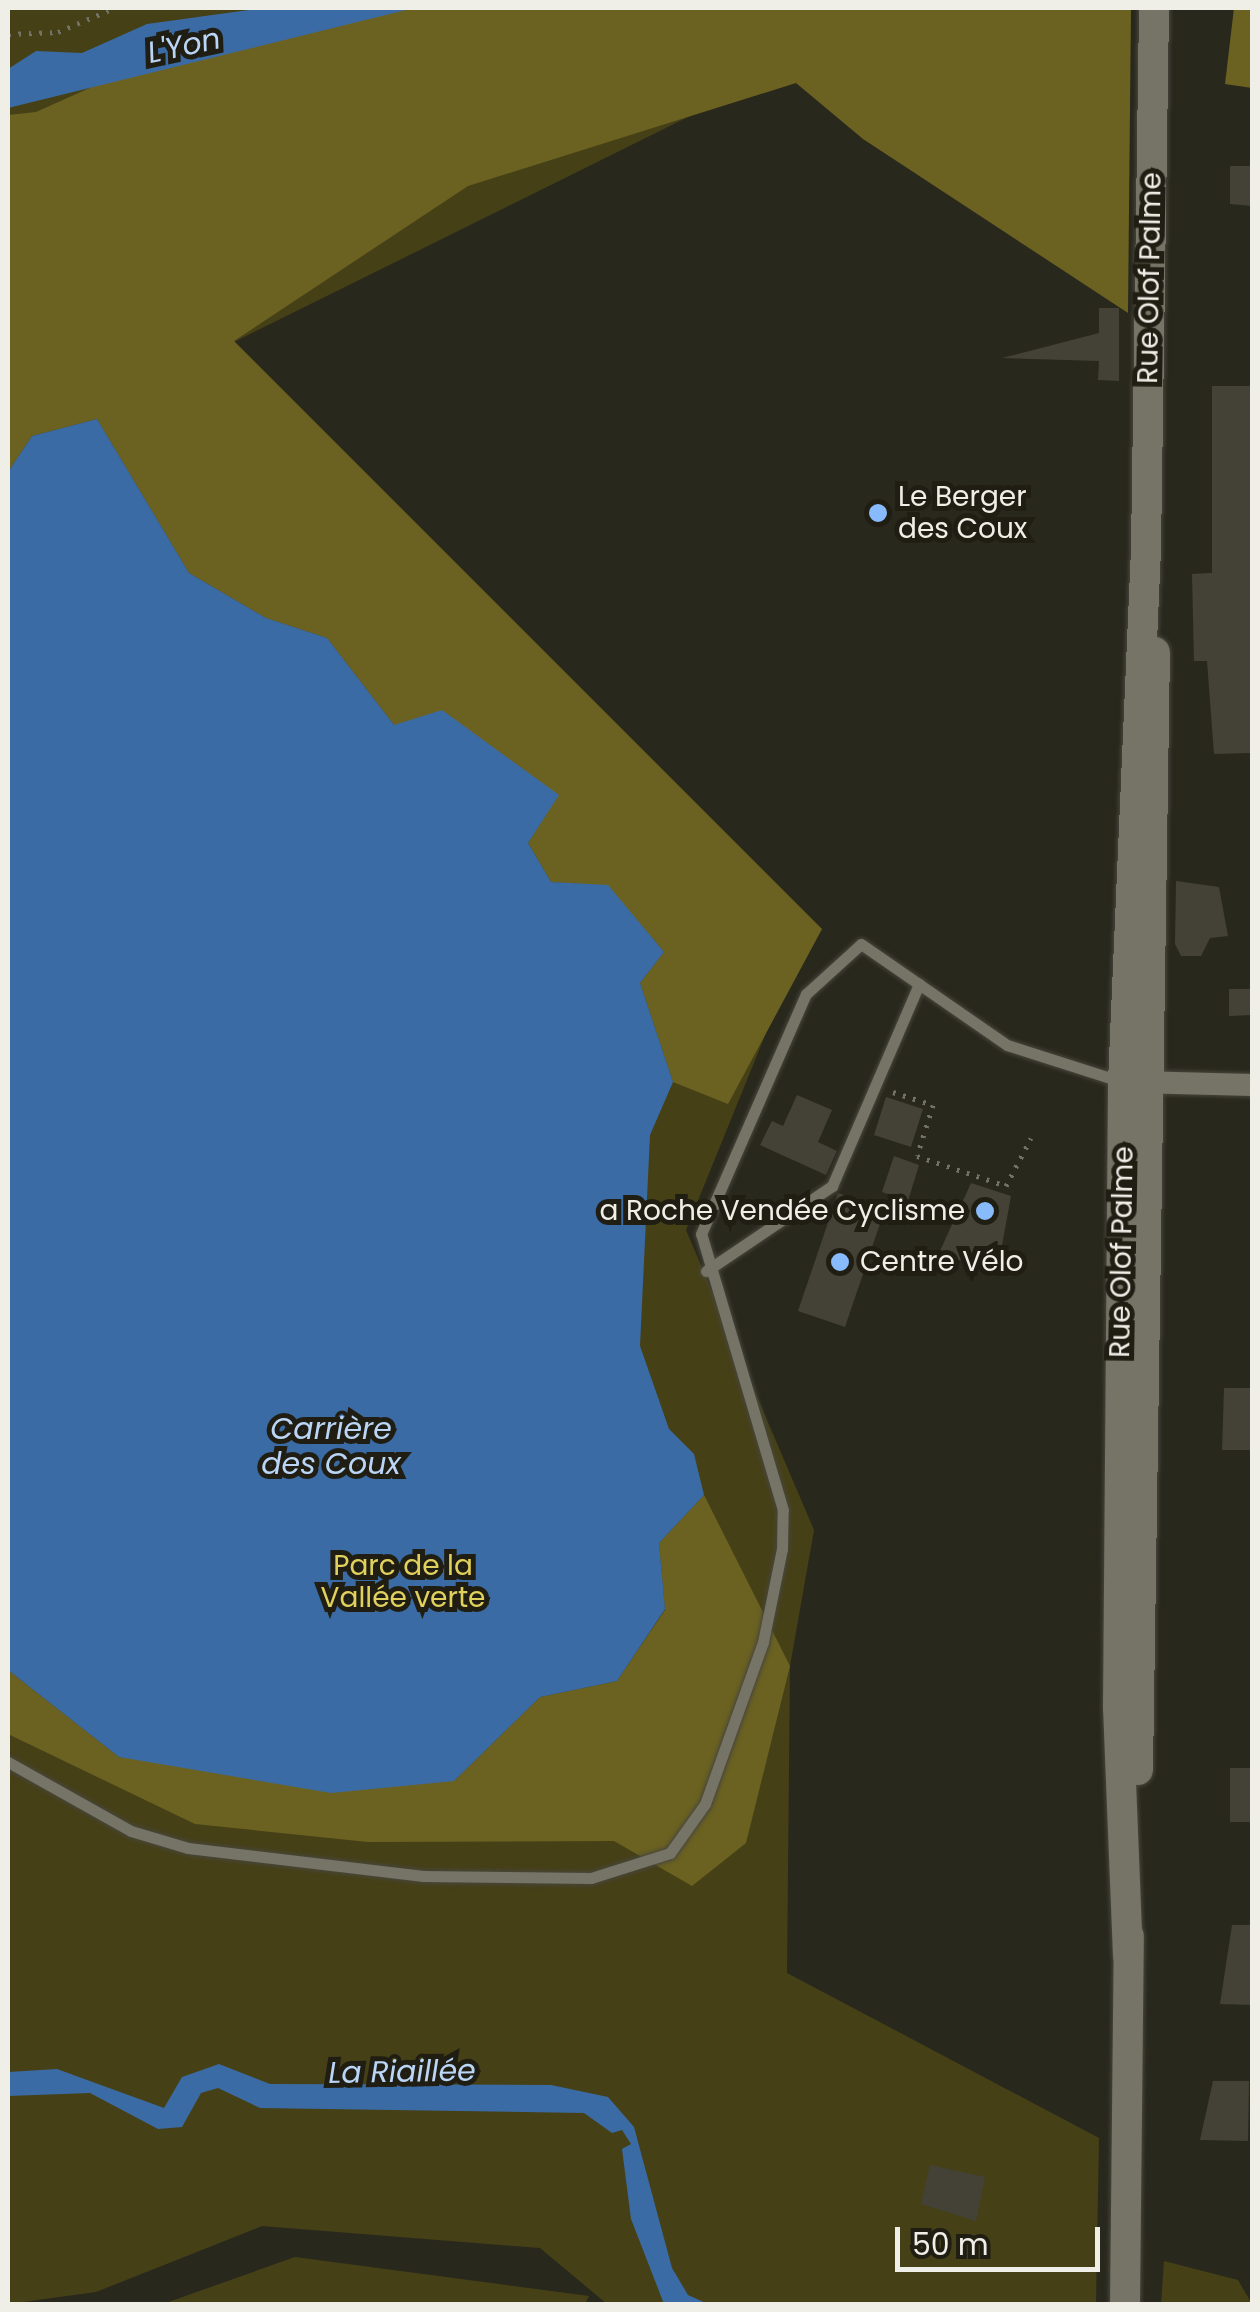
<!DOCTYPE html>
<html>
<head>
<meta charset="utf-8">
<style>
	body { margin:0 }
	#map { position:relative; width:1260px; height:2312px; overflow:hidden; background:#29281d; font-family:Poppins,sans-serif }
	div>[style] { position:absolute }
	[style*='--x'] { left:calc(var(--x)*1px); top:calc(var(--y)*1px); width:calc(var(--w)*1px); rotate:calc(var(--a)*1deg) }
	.green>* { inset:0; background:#464017 }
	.forest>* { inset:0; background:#6b6221 }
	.water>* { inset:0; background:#3b6ba5 }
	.building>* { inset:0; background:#444236 }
	.path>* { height:5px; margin-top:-2.5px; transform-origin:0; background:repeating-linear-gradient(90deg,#737268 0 2.5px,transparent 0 10.5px) }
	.roads { filter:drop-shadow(0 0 2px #47463d) drop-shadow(0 0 2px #47463d) }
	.service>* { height:11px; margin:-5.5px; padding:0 5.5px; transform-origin:5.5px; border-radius:5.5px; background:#757466 }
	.minor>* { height:22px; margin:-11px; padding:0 11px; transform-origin:11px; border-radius:11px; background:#757466 }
	.secondary>* { height:30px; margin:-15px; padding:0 15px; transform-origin:15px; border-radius:15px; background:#757466 }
	.dots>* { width:28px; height:28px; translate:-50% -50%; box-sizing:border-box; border:5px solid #201e13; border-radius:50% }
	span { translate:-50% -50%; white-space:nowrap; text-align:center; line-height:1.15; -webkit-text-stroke:10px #201e13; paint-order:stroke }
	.street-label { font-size:28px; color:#efeee7 }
	.poi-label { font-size:28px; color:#efeee7 }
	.left { translate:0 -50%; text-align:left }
	.right { translate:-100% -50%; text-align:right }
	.park-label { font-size:28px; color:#e0d05d }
	.water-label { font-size:30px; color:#bad5f6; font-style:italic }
	.frame { position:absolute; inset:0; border:10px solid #efeee7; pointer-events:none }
	.scale { position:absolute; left:895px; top:2227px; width:205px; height:45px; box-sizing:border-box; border:5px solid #efeee7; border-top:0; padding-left:12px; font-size:30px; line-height:35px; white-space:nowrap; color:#efeee7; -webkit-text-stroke:8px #201e13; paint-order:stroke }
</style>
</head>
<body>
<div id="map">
	<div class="green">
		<i style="clip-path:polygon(8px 8px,1130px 8px,793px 65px,234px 342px,807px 932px,686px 1230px,814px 1530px,790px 1666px,787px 1973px,1099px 2138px,1096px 2304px,607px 2304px,540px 2248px,262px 2226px,96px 2292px,8px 2304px)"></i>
		<i style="clip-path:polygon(295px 2257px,589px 2296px,585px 2304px,163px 2304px)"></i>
		<i style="clip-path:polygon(1164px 2261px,1238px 2280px,1252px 2304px,1161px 2304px)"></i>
	</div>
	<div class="forest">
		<i style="clip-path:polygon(268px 8px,1131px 8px,1128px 313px,863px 139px,796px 83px,468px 186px,234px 341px,822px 929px,728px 1104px,673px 1082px,640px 983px,664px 952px,608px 886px,551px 882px,528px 843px,558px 795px,394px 725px,327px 638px,266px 618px,189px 573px,97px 419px,32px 436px,8px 472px,8px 115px,36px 112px)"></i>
		<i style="clip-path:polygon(1234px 8px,1252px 8px,1252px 88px,1225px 84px)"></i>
		<i style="clip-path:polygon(704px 1495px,790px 1666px,746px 1843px,692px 1886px,614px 1841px,368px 1842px,195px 1824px,8px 1734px,8px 1670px,119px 1757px,454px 1781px,540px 1697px,617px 1681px,665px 1610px,659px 1543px)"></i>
	</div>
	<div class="water">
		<i style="clip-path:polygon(264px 8px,414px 8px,8px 108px,8px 69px,36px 51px,82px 53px,147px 24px)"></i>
		<i style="clip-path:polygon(97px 419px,189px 573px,266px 618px,327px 638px,394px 725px,442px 710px,559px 795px,528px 843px,551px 882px,608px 885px,664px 952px,640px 983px,673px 1082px,650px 1135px,640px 1346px,669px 1429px,694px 1454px,704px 1495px,659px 1543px,665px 1609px,617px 1681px,540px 1697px,454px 1781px,331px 1793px,119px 1757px,8px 1670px,8px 472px,32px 436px)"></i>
		<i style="clip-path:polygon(219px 2064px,270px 2084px,551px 2085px,608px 2097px,634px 2127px,672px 2268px,688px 2295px,708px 2304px,664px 2304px,631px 2219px,622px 2149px,631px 2144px,622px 2130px,612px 2133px,584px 2113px,260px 2108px,218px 2088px,201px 2093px,182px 2127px,158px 2129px,90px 2093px,8px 2096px,8px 2072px,57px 2069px,164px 2108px,182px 2077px)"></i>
	</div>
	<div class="building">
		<i style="clip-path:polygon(1230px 166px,1252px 166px,1252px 206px,1230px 204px)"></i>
		<i style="clip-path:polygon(1099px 308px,1119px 308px,1119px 381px,1098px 380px,1099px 361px,1002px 358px,1099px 333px)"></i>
		<i style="clip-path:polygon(1212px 386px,1252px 386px,1252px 753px,1214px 754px,1207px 661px,1194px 661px,1192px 574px,1212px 573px)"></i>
		<i style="clip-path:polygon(1176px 881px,1219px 887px,1228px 936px,1210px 938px,1201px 956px,1181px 956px,1175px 944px)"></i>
		<i style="clip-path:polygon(1229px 989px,1252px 989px,1252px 1015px,1229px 1016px)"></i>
		<i style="clip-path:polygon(797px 1095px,832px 1110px,818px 1142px,837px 1151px,826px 1175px,760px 1145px,772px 1121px,783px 1126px)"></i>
		<i style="clip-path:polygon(886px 1097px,923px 1109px,911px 1147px,874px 1135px)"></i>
		<i style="clip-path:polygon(894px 1156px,919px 1165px,908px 1201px,882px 1192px)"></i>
		<i style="clip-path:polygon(971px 1183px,1011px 1196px,997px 1273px,939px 1253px)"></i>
		<i style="clip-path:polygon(838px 1193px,885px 1209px,845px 1327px,798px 1311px)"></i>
		<i style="clip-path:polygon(1224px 1388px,1252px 1388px,1252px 1450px,1222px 1450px)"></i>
		<i style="clip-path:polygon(1230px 1768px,1252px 1768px,1252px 1822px,1230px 1822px)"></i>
		<i style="clip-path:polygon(1232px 1925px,1252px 1925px,1252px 2005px,1220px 2004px)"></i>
		<i style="clip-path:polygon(1213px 2081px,1249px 2081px,1248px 2141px,1200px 2140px)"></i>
		<i style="clip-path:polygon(930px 2165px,985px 2177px,976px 2221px,921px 2204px)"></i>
	</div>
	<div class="path">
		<i style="--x:8;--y:34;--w:50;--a:-2.3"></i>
		<i style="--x:58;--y:32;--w:61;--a:-23.2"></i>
		<i style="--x:893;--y:1092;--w:42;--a:18"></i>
		<i style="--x:933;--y:1105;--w:53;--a:107.4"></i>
		<i style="--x:917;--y:1156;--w:94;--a:18.6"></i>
		<i style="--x:1006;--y:1186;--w:54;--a:-62.5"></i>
	</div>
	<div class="roads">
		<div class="service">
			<i style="--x:706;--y:1271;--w:152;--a:-34"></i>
			<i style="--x:832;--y:1186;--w:220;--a:-66.7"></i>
			<i style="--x:8;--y:1762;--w:141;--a:29.3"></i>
			<i style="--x:131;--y:1831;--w:59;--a:16.6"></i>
			<i style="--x:188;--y:1848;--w:237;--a:6.8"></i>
			<i style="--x:423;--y:1876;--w:168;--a:0.7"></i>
			<i style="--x:591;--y:1878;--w:83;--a:-17.6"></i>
			<i style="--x:670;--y:1853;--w:60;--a:-54.5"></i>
			<i style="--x:705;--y:1804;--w:172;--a:-70.3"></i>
			<i style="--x:763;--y:1642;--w:95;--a:-78.5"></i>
			<i style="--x:782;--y:1549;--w:39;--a:-89"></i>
			<i style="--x:783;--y:1510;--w:288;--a:-106.5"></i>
			<i style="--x:701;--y:1234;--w:262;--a:-66.4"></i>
			<i style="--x:806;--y:994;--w:74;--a:-42.3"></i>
			<i style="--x:861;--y:944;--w:178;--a:34.7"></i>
			<i style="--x:1007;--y:1045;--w:119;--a:17.7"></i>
		</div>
		<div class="minor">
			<i style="--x:1137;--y:1082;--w:115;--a:1.5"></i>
		</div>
		<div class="secondary">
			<i style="--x:1138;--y:1770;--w:1118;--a:-89.13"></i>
			<i style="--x:1128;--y:1956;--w:249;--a:-92.3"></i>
			<i style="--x:1118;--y:1707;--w:625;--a:-89.54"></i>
			<i style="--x:1123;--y:1082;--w:533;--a:-87.53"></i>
			<i style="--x:1146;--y:549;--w:541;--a:-89.15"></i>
			<i style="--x:1125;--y:2304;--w:368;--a:-89.4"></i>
		</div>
	</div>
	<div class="dots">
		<i style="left:878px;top:513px;background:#87bbfb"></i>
		<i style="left:985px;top:1211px;background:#87bbfb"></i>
		<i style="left:840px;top:1262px;background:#87bbfb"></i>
	</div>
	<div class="street-label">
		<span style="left:1150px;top:278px;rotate:-89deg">Rue Olof Palme</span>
		<span style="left:1122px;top:1252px;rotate:-89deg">Rue Olof Palme</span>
	</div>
	<div class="poi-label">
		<span class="left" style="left:898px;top:513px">Le Berger<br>des Coux</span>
		<span class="right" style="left:965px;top:1211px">a Roche Vendée Cyclisme</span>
		<span class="left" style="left:860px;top:1262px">Centre Vélo</span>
	</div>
	<div class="park-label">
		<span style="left:403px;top:1582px">Parc de la<br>Vallée verte</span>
	</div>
	<div class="water-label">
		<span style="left:184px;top:46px;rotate:-12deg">L'Yon</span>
		<span style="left:331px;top:1446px">Carrière<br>des Coux</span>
		<span style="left:402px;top:2072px;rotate:-1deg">La Riaillée</span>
	</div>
	<div class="frame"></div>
	<div class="scale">50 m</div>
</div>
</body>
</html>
